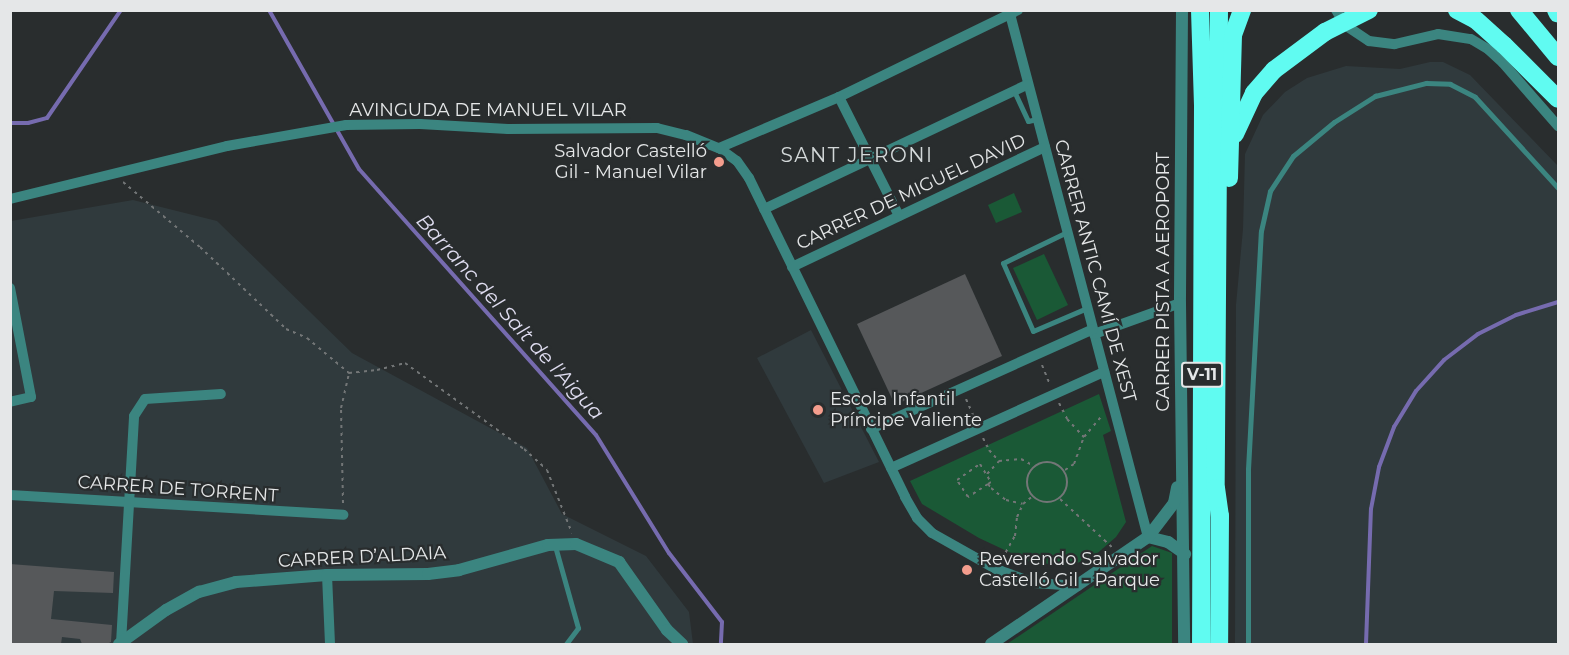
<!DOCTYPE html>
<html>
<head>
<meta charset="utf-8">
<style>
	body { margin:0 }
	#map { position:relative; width:1569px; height:655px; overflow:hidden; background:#292d2e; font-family:Montserrat,sans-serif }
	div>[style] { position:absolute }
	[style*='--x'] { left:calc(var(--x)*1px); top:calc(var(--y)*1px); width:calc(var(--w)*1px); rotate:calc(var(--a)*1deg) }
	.built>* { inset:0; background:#303a3d }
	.green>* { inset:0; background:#1a5936 }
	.stream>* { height:4px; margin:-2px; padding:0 2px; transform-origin:2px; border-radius:2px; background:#766baf }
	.building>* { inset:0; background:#56585a }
	.path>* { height:2px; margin-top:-1px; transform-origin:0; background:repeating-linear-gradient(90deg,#737677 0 3px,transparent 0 7.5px) }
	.path>.ring { margin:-1px; padding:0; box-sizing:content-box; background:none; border:2px solid #737677; border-radius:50% }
	.service>* { height:5px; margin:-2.5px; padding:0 2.5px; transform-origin:2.5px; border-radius:2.5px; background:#3b8580 }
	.minor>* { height:10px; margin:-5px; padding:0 5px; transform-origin:5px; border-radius:5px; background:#3b8580 }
	.tertiary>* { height:12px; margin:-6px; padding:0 6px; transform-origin:6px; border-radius:6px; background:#3b8580 }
	.motorway>* { height:18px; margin:-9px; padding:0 9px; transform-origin:9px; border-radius:9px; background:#60fbf1 }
	.motorway-bridge>* { height:18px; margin:-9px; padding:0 9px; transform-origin:9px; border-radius:9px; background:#60fbf1 }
	.dots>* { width:16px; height:16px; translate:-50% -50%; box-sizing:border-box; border:3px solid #292d2e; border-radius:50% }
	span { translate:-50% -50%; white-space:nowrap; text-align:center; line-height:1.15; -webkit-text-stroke:4.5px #292d2e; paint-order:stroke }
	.shield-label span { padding:2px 4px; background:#292d2e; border:2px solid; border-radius:4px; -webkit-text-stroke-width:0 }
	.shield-label { font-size:16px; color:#e5e7e8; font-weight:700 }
	.street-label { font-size:18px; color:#e5e7e8 }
	.poi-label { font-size:18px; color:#e5e7e8 }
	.right { translate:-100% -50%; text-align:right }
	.left { translate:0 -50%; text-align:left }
	.neighbourhood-label { font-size:20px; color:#d3d8d9; letter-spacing:1.5px }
	.water-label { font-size:20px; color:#e0def1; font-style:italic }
	.frame { position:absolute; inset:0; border:12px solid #e5e7e8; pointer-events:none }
</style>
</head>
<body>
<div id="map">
	<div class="built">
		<i style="clip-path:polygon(1430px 62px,1443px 62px,1470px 75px,1558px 166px,1558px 644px,1235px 644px,1236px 305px,1243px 229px,1245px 154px,1263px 115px,1285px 92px,1307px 78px,1346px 66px,1400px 69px)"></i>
		<i style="clip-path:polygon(133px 200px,217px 221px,352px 353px,527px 448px,562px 514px,646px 556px,689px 612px,693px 644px,11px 644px,11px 221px)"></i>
		<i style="clip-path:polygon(811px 330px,879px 462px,824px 483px,757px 358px)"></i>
	</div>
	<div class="green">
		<i style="clip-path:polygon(1014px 193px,1022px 212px,996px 223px,988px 205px)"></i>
		<i style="clip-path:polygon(1044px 254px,1068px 305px,1037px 320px,1013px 268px)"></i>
		<i style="clip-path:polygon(1099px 394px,1111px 431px,1103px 435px,1126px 522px,1116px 537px,1093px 557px,1069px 566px,1030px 562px,979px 538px,922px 504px,910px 481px)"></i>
		<i style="clip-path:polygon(1152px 546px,1172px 553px,1172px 644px,1007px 644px)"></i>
	</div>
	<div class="stream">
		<i style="--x:269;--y:10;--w:183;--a:60.5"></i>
		<i style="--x:359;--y:169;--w:356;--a:48.3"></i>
		<i style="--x:596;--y:435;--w:139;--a:58.3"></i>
		<i style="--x:669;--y:553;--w:87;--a:52.5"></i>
		<i style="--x:722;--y:622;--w:22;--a:93"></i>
		<i style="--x:10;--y:123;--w:18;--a:0"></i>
		<i style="--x:28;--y:123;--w:20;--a:-15"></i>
		<i style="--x:47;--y:118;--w:131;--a:-55.6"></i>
		<i style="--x:1366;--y:644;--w:135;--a:-87.9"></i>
		<i style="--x:1371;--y:509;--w:43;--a:-79.2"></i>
		<i style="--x:1379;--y:467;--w:43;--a:-69.4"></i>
		<i style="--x:1394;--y:427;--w:42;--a:-58.6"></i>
		<i style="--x:1416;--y:391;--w:42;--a:-47.9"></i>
		<i style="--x:1444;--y:360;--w:43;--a:-37.4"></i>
		<i style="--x:1478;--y:334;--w:42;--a:-26.6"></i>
		<i style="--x:1516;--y:315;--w:44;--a:-17.2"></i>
	</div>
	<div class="building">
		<i style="clip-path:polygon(965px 274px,1002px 356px,895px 405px,857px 324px)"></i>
		<i style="clip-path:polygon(10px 564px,114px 572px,113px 593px,54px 591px,51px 619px,112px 625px,111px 642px,107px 644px,82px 644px,80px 639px,62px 637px,61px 644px,10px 644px)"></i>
	</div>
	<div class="path">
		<i style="--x:123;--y:182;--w:101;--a:40.2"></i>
		<i style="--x:200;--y:247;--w:119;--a:43.6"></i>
		<i style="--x:286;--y:329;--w:23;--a:23"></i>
		<i style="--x:307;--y:338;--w:55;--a:39.8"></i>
		<i style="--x:349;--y:373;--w:28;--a:-6"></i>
		<i style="--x:377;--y:370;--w:29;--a:-14"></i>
		<i style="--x:405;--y:363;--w:147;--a:35.9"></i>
		<i style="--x:524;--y:449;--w:31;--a:42"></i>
		<i style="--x:547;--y:470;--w:68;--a:68.4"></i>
		<i style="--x:1042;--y:365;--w:22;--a:68"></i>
		<i style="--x:966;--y:399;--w:22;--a:66"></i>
		<i style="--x:1059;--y:403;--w:18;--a:63"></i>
		<i style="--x:1067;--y:419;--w:25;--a:47"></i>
		<i style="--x:983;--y:438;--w:13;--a:63"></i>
		<i style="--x:989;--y:450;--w:15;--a:48"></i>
		<i style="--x:999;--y:461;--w:22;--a:-5"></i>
		<i style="--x:1021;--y:459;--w:15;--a:28"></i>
		<i class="ring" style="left:1027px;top:462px;width:38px;height:38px"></i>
		<i style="--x:1065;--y:470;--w:11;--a:-34"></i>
		<i style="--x:1074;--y:464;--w:29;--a:-70"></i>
		<i style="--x:1084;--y:437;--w:30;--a:-50"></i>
		<i style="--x:987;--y:474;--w:18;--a:-47"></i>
		<i style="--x:988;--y:484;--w:24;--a:147"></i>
		<i style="--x:968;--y:497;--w:20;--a:-123"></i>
		<i style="--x:957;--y:480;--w:28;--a:-35"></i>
		<i style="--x:980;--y:464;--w:21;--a:59"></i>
		<i style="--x:991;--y:482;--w:4;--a:146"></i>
		<i style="--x:988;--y:484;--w:5;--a:53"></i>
		<i style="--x:991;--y:488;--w:19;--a:39"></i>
		<i style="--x:1006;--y:500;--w:17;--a:13"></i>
		<i style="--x:1060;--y:499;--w:72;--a:42.8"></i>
		<i style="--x:343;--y:503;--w:95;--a:-91.2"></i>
		<i style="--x:341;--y:408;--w:35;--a:-77"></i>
		<i style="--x:1002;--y:559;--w:26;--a:-61"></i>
		<i style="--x:1015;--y:536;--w:19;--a:-84"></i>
		<i style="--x:1017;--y:517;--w:14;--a:-65"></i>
		<i style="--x:1023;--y:504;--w:13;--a:-39"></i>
	</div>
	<div class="service">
		<i style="--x:1014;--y:91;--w:33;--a:65"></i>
		<i style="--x:1028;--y:121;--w:9;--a:-13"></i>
		<i style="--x:1067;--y:232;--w:71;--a:154.2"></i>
		<i style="--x:1003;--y:263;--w:74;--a:66.2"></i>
		<i style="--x:1033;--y:331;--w:59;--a:-23.1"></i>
		<i style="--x:555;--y:546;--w:85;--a:74.3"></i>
		<i style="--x:578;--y:628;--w:20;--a:127"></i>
		<i style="--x:1248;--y:644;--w:175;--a:-90"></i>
		<i style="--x:1248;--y:469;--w:238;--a:-86.9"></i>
		<i style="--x:1261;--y:231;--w:41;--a:-77.3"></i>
		<i style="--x:1270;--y:191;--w:42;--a:-56.7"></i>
		<i style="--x:1293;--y:156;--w:53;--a:-39.7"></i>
		<i style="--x:1334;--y:122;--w:49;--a:-32.4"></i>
		<i style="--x:1375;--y:96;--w:53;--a:-14.3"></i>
		<i style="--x:1426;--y:83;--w:24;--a:2"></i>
		<i style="--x:1450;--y:84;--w:28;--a:27"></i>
		<i style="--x:1475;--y:97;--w:123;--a:47.6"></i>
	</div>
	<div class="minor">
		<i style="--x:1336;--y:10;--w:17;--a:59"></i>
		<i style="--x:1345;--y:25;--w:29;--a:34"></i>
		<i style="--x:1369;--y:41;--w:26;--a:7"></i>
		<i style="--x:1395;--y:44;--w:44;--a:-13.1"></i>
		<i style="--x:1438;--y:34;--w:33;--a:9"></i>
		<i style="--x:1471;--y:39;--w:21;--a:31"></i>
		<i style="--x:1489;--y:50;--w:19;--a:43"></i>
		<i style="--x:1503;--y:63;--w:84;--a:48.9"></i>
		<i style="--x:1010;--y:14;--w:541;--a:75.22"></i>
		<i style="--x:839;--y:97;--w:133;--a:63.2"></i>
		<i style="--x:719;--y:148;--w:130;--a:-23"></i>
		<i style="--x:839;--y:97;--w:199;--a:-25.9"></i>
		<i style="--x:10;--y:199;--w:223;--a:-13.7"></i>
		<i style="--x:227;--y:146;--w:121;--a:-10"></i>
		<i style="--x:346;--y:125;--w:74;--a:-0.8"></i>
		<i style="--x:420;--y:124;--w:88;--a:3.3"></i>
		<i style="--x:508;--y:129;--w:149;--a:-0.4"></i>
		<i style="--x:657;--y:128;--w:30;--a:14"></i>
		<i style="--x:686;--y:135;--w:35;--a:22"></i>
		<i style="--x:719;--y:148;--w:22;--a:36"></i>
		<i style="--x:737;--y:161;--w:21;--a:55"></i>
		<i style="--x:749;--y:178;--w:355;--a:63.9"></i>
		<i style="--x:905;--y:497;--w:24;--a:60"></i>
		<i style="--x:917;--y:518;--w:21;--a:45"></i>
		<i style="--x:932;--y:533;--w:73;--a:29.4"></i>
		<i style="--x:996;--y:569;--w:40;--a:20.2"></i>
		<i style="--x:1034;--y:583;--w:44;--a:3.9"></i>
		<i style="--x:764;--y:209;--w:292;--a:-25.3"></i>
		<i style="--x:792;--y:267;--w:280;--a:-25.4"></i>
		<i style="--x:10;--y:288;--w:111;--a:79.1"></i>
		<i style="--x:31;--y:397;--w:22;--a:167"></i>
		<i style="--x:1094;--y:334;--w:91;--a:-19.8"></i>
		<i style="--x:871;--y:429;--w:243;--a:-24.2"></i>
		<i style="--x:891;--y:468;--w:234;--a:-24.3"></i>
		<i style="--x:10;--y:495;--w:334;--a:3.4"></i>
		<i style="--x:327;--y:575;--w:69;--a:87.5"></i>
		<i style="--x:121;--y:643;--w:227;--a:-86.7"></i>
		<i style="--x:134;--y:416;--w:20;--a:-57"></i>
		<i style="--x:145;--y:399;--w:76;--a:-3.8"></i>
	</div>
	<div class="tertiary">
		<i style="--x:1182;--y:10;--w:293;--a:90.4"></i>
		<i style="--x:1180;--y:303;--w:341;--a:89.3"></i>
		<i style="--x:1148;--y:537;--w:21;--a:14"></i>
		<i style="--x:1168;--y:542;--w:21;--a:35"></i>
		<i style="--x:119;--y:644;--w:58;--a:-35.9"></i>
		<i style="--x:166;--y:610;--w:38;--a:-29"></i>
		<i style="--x:199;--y:592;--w:38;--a:-15"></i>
		<i style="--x:236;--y:582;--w:91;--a:-4.4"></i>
		<i style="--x:327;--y:575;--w:101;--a:-0.6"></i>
		<i style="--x:428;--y:574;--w:31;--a:-7"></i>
		<i style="--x:459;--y:570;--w:92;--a:-15.7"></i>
		<i style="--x:548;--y:545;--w:28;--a:-2"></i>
		<i style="--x:576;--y:544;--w:47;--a:22.7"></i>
		<i style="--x:619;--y:562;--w:83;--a:54.8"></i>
		<i style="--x:667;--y:630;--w:21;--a:43"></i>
		<i style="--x:991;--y:644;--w:190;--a:-34.3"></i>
		<i style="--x:1148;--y:537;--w:43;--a:-52.6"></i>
		<i style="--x:1174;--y:503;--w:16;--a:-79"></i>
	</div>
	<div class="motorway">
		<i style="--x:1200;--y:10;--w:96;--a:88.2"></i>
		<i style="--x:1203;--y:106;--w:538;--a:90.21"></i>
		<i style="--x:1219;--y:10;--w:478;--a:90.4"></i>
		<i style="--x:1216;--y:488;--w:28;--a:82"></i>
		<i style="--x:1220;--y:516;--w:128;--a:90.4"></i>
		<i style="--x:1457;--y:10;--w:21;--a:28"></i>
		<i style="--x:1476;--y:20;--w:38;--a:42"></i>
		<i style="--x:1504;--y:45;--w:76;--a:45"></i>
		<i style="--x:1519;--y:10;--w:61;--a:50.3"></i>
		<i style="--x:1556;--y:10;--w:4;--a:63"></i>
		<i style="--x:1235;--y:134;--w:45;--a:-65.1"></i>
		<i style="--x:1254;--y:93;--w:30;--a:-49"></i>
		<i style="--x:1274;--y:70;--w:64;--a:-36.7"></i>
		<i style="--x:1229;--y:178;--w:143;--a:-88.4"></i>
		<i style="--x:1233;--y:35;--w:27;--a:-70"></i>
	</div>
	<div class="motorway-bridge">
		<i style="--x:1325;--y:32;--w:49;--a:-26.6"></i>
	</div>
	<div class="dots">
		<i style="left:719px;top:162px;background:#f49d8d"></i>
		<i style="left:818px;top:410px;background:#f49d8d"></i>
		<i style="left:967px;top:570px;background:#f49d8d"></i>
	</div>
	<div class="shield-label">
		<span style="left:1202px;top:375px">V-11</span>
	</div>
	<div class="street-label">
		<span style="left:488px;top:110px">AVINGUDA DE MANUEL VILAR</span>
		<span style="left:911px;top:192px;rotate:-25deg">CARRER DE MIGUEL DAVID</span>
		<span style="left:1095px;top:271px;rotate:75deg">CARRER ANTIC CAMÍ DE XEST</span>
		<span style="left:1163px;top:282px;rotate:-90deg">CARRER PISTA A AEROPORT</span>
		<span style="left:178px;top:489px;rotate:4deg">CARRER DE TORRENT</span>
		<span style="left:362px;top:557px;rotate:-3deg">CARRER D’ALDAIA</span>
	</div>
	<div class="poi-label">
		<span class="right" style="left:707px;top:162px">Salvador Castelló<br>Gil - Manuel Vilar</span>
		<span class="left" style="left:830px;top:410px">Escola Infantil<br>Príncipe Valiente</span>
		<span class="left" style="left:979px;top:570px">Reverendo Salvador<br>Castelló Gil - Parque</span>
	</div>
	<div class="neighbourhood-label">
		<span style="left:857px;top:155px">SANT JERONI</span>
	</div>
	<div class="water-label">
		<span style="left:510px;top:317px;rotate:48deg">Barranc del Salt de l'Aigua</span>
	</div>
	<div class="frame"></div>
</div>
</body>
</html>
